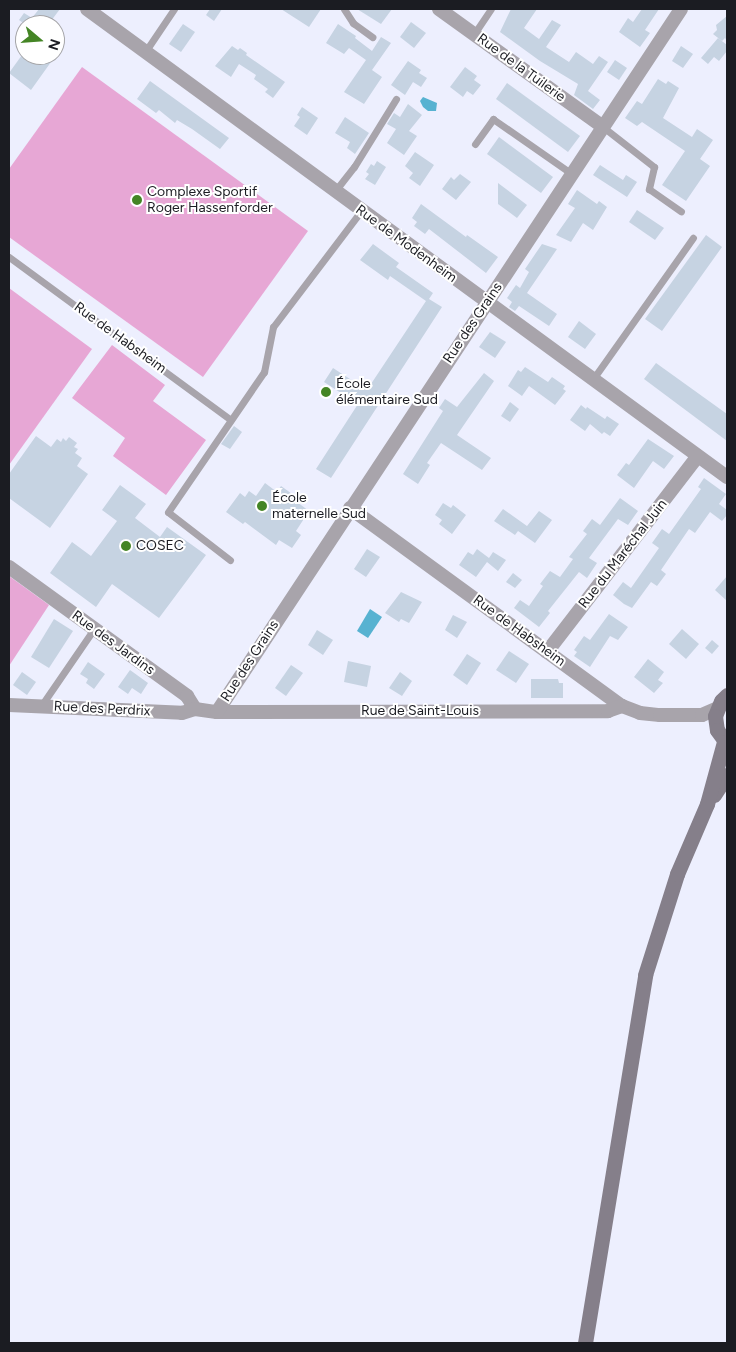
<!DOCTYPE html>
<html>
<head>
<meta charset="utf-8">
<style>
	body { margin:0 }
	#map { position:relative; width:736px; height:1352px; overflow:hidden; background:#edeffe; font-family:Figtree,sans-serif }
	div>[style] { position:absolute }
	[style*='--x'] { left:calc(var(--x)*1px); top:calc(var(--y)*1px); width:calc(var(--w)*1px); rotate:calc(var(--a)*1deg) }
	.green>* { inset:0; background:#e7a7d5 }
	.water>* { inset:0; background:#57b2d1 }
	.building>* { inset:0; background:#c6d3e2 }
	.service>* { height:7px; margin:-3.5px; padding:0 3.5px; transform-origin:3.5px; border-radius:3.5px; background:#a8a4ab }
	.minor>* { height:14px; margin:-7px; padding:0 7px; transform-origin:7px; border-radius:7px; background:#a8a4ab }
	.secondary>* { height:15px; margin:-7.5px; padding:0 7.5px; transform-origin:7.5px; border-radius:7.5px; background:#857f8a }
	.dots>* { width:14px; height:14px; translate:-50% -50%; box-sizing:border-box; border:2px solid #fff; border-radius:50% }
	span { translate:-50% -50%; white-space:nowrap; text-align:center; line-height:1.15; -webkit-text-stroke:4px #fff; paint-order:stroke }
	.street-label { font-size:14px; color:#1b1c22 }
	.poi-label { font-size:14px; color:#1b1c22 }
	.left { translate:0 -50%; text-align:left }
	.frame { position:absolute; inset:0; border:10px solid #1b1c22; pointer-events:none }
	.north { position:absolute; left:15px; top:15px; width:50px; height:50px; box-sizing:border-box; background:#fff; border:1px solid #a4a4a7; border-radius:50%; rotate:108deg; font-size:14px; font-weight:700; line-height:20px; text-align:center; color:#1b1c22 }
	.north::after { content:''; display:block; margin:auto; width:18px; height:22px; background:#448525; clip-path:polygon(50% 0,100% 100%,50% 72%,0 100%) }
</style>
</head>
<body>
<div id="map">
	<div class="green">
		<i style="clip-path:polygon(82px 67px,308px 231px,203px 377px,9px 237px,9px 169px)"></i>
		<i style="clip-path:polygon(9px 288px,92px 349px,9px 465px)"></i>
		<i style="clip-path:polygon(112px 345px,165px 385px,153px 401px,206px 440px,166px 495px,113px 456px,125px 438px,72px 398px)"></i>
		<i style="clip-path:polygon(9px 576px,49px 605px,9px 666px)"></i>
	</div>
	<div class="water">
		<i style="clip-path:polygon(423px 97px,437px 103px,436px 111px,428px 111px,423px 107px,420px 101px)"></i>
		<i style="clip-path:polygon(370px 609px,382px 617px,368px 638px,357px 631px)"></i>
	</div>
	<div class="building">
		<i style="clip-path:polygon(39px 9px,60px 9px,48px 25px,26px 25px,19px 20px,24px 13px,32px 18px)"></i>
		<i style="clip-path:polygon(210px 9px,222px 9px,214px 21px,206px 15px)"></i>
		<i style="clip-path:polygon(281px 9px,321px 9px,309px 27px)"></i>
		<i style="clip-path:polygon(357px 9px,392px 9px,381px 24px)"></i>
		<i style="clip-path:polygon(511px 9px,537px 9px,524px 28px,539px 39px,552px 20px,561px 25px,546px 47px,569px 62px,576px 52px,593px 64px,599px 56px,608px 62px,588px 91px,600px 100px,593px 109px,574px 95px,578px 84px,540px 61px,500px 32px)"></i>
		<i style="clip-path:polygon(642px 9px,659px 9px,645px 30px,650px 33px,640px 47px,619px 32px,628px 18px,633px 22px)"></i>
		<i style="clip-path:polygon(727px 16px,727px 41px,725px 38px,722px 41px,713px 34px,717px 30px,716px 25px)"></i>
		<i style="clip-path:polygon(411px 22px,426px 33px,414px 48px,400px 37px)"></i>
		<i style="clip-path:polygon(183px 24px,195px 32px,181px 52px,169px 44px)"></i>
		<i style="clip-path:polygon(338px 24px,356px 36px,355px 38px,372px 51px,381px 37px,391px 43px,372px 70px,382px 77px,364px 104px,344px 92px,366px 60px,349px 48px,344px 54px,326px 43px)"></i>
		<i style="clip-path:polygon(718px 38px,727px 45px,727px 51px,719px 61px,714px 57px,708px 64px,701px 58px)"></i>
		<i style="clip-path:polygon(232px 46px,238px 50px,240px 48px,247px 53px,246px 55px,285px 82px,273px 98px,265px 92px,268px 89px,254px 79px,256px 75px,239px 64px,231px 77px,215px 66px)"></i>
		<i style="clip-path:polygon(681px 46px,693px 54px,683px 68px,672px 61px)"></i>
		<i style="clip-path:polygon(22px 55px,42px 55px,51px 62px,31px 90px,9px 73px)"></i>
		<i style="clip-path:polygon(615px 60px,627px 68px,619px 80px,607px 72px)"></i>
		<i style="clip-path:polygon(408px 61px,421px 70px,419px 73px,427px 78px,421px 87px,413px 82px,405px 95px,391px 85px)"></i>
		<i style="clip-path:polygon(465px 67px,477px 76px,474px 80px,481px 85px,473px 95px,467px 91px,463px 97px,450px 87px)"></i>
		<i style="clip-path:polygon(658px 79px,666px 84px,668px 81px,679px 88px,663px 118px,692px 137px,697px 129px,713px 140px,700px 159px,710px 166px,686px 201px,662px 185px,685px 151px,642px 122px,637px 126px,625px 118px,637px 101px,642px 104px)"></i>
		<i style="clip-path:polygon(150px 81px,229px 138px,220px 149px,192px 129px,177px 120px,175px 123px,159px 110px,156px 113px,137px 99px)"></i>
		<i style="clip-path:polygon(507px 83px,580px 136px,568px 152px,496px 99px)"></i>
		<i style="clip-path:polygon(408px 104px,422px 115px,409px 131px,417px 136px,404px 155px,387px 143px,396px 129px,387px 124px,394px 113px,400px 117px)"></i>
		<i style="clip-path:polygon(302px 107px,318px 118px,307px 135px,294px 126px,300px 117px,297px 115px)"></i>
		<i style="clip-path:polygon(345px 117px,369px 133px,355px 154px,347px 148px,350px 142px,335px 133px)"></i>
		<i style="clip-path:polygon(499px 137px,553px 177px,541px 193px,487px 154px)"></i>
		<i style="clip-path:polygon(415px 152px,434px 165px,420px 186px,409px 178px,413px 173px,405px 166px)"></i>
		<i style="clip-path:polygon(377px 161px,386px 167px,375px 185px,365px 179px,369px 174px,366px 172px,371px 164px,374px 166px)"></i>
		<i style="clip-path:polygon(600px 165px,623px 180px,626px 175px,637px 182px,627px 197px,593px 175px)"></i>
		<i style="clip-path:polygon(460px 174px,471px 182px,456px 200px,442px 189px,451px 177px,454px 180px)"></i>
		<i style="clip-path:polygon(498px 183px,527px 205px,517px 218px,498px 204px)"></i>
		<i style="clip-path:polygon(577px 190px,597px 204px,599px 201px,607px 207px,593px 230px,583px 223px,571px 242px,556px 235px,575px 208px,568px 204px)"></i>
		<i style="clip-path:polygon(421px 204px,466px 237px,467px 235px,498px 257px,486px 273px,429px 229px,425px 234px,414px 226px,417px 222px,412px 218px)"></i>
		<i style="clip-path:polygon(637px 210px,664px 228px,655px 240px,629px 222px)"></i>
		<i style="clip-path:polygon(706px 235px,722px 247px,662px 331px,645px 319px)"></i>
		<i style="clip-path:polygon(373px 244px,399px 263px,396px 267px,433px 293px,429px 299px,442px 307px,331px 478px,316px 469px,358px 404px,324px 382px,333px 368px,367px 390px,426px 301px,390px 276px,388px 280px,360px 260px)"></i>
		<i style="clip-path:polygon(542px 244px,557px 249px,527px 293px,557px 314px,549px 326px,519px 306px,515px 311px,509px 307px,512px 302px,507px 298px,516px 285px,520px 288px,529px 272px,525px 269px)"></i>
		<i style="clip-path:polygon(579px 321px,596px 334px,585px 349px,568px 337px)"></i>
		<i style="clip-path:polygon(490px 332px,506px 342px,495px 358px,479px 347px)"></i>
		<i style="clip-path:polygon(656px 363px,727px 414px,727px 441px,644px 379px)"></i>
		<i style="clip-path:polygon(525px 367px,548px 382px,552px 377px,565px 386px,563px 389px,566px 391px,555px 405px,529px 386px,522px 396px,508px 386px,518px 370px,521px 372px)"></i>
		<i style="clip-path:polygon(484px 373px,494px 381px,457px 435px,491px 458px,482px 470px,441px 443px,427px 463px,430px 465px,418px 484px,403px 474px,443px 411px,439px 408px,445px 399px,457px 407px)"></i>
		<i style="clip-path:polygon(510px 402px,519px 409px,510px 422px,501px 416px)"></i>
		<i style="clip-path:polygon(581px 405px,586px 409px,587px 407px,605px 419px,607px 416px,619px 424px,610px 436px,604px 432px,602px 434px,590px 424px,585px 431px,570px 420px)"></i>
		<i style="clip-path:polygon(234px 426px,242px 432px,230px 449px,221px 444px)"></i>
		<i style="clip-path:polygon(36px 436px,51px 447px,57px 439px,61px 442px,63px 438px,66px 441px,69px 437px,77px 443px,74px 447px,78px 449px,75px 453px,82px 458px,77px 466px,88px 474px,50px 528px,9px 498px,9px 474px)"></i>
		<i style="clip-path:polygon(648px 439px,674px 456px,664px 469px,653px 461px,634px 488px,617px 475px,626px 463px,629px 465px)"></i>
		<i style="clip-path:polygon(704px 478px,726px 494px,719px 504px,727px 510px,727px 515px,722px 521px,710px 512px,695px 533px,689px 529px,661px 570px,666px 574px,657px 586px,651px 582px,632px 608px,624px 604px,613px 595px,623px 582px,631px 588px,659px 548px,652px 543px,662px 529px,669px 534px,701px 489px,698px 487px)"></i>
		<i style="clip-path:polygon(265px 483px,277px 492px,281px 486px,299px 499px,297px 502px,309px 511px,296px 531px,301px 535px,292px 548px,279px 540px,276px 545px,245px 522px,243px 524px,226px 512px,240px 493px,245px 497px,249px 491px,256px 496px)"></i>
		<i style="clip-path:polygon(120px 485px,146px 504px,135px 518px,160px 537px,167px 527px,206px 555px,159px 618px,112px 584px,96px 607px,50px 573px,72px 542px,91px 556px,117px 521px,102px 510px)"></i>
		<i style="clip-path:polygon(620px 498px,638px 511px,628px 525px,618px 519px,589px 558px,597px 563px,587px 578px,579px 572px,548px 611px,550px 613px,539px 627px,514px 608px,520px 600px,529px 606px,543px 586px,540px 584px,550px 571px,560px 577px,573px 559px,569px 557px,587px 534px,583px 531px,592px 519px,600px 525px)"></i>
		<i style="clip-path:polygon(443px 503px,451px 508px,453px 505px,466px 515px,452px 534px,439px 524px,442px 520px,435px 515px)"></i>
		<i style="clip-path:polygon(503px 509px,527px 526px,539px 511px,552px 520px,535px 543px,518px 531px,515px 535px,494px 521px)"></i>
		<i style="clip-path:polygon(367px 549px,380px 557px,366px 577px,354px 569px)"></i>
		<i style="clip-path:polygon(477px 549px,489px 558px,493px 552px,506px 560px,498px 571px,487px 562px,476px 577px,459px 565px,468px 552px,473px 555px)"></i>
		<i style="clip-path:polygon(513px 573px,522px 580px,515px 588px,506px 582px)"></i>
		<i style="clip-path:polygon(727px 576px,727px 601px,715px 590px)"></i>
		<i style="clip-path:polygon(401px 592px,422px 602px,409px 623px,401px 619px,399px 622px,385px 613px)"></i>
		<i style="clip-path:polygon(609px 614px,628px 627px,618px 640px,610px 636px,590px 667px,574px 656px,577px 652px,574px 650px,584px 636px,590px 640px)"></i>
		<i style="clip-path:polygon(453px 615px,467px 622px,457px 638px,445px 630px)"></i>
		<i style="clip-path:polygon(54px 619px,73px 631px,49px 668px,31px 657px)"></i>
		<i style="clip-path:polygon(682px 629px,699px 644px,686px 659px,669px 644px)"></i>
		<i style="clip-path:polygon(317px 630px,333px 640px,323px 655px,308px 645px)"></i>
		<i style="clip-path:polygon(712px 640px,719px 646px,712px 654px,705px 648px)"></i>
		<i style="clip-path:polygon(509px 651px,529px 664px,516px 683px,496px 670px)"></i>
		<i style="clip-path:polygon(467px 654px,481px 663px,467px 685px,453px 675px)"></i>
		<i style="clip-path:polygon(648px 659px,664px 672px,658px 680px,663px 683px,654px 693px,634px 677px)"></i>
		<i style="clip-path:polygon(348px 661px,371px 666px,367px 687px,344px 682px)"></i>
		<i style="clip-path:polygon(88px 662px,105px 674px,94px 689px,86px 683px,88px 679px,80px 674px)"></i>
		<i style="clip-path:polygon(291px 665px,303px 673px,286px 696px,275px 688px)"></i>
		<i style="clip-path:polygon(130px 670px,148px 683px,141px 694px,132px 688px,128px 694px,118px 687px)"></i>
		<i style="clip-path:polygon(22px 672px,36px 682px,27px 695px,13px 685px)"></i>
		<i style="clip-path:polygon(400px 672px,412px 681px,402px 696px,389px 688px)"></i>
		<i style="clip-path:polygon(531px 679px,558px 679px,559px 683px,563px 683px,563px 698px,531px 698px)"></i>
	</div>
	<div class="service">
		<i style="--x:344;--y:9;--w:17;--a:57"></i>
		<i style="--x:353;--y:23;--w:24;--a:36"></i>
		<i style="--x:474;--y:34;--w:30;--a:-56"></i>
		<i style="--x:145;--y:52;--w:52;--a:-56"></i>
		<i style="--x:603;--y:127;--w:65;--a:38.1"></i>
		<i style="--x:654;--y:167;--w:23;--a:103"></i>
		<i style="--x:649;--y:189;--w:39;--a:35"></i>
		<i style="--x:475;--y:144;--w:31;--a:-54"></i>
		<i style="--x:493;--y:119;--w:96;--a:34.8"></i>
		<i style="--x:335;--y:191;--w:31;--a:-52"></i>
		<i style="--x:354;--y:167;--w:80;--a:-58.3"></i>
		<i style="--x:9;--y:257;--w:275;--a:36.3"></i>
		<i style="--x:593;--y:379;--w:173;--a:-54.7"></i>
		<i style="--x:230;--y:560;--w:78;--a:-142.3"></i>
		<i style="--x:168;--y:512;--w:170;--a:-55.6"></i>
		<i style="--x:264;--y:372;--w:46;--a:-78.7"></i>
		<i style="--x:273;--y:327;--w:146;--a:-52.8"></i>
		<i style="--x:41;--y:706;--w:93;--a:-55.5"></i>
	</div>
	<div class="minor">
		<i style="--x:87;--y:9;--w:793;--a:36.18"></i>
		<i style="--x:439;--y:9;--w:202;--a:35.7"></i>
		<i style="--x:350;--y:508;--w:336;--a:36.1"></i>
		<i style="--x:622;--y:706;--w:19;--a:21"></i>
		<i style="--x:640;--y:713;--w:20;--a:6"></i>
		<i style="--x:660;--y:715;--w:42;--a:0"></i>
		<i style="--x:702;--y:715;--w:17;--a:-24"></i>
		<i style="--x:9;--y:567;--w:220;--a:35.9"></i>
		<i style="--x:187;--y:696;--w:15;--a:58"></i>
		<i style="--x:195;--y:709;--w:22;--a:8"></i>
		<i style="--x:217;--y:712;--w:391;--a:-0.1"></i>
		<i style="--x:608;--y:711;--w:15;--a:-20"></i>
		<i style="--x:547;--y:652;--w:247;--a:-52.4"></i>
		<i style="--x:9;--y:705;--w:173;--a:2.6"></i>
		<i style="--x:182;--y:713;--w:14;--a:-17"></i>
		<i style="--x:217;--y:712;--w:842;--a:-56.57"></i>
	</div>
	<div class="secondary">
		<i style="--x:727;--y:695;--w:8;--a:135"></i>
		<i style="--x:721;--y:701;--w:16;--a:112"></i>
		<i style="--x:715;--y:716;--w:14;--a:82"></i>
		<i style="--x:717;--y:730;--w:17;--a:54"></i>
		<i style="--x:714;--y:795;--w:24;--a:-57"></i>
		<i style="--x:585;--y:1343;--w:373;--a:-80.7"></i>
		<i style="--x:645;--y:975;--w:106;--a:-72.4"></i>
		<i style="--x:677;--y:874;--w:76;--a:-66.8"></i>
		<i style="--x:707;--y:804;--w:64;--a:-74.7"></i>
	</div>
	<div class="dots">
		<i style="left:137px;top:200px;background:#448525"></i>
		<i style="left:326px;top:392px;background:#448525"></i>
		<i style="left:262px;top:506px;background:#448525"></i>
		<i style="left:126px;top:546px;background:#448525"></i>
	</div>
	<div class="street-label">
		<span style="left:521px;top:68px;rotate:36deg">Rue de la Tuilerie</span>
		<span style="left:406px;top:244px;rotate:36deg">Rue de Modenheim</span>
		<span style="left:473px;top:323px;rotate:-56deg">Rue des Grains</span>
		<span style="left:120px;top:338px;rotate:36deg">Rue de Habsheim</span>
		<span style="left:623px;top:554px;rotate:-52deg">Rue du Maréchal Juin</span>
		<span style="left:519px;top:631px;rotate:36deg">Rue de Habsheim</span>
		<span style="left:113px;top:643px;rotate:36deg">Rue des Jardins</span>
		<span style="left:250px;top:661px;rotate:-57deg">Rue des Grains</span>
		<span style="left:102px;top:709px;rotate:3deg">Rue des Perdrix</span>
		<span style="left:420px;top:711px">Rue de Saint-Louis</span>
	</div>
	<div class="poi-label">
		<span class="left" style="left:147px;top:200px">Complexe Sportif<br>Roger Hassenforder</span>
		<span class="left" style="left:336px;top:392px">École<br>élémentaire Sud</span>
		<span class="left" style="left:272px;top:506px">École<br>maternelle Sud</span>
		<span class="left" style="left:136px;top:546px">COSEC</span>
	</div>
	<div class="frame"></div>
	<div class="north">N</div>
</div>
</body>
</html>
